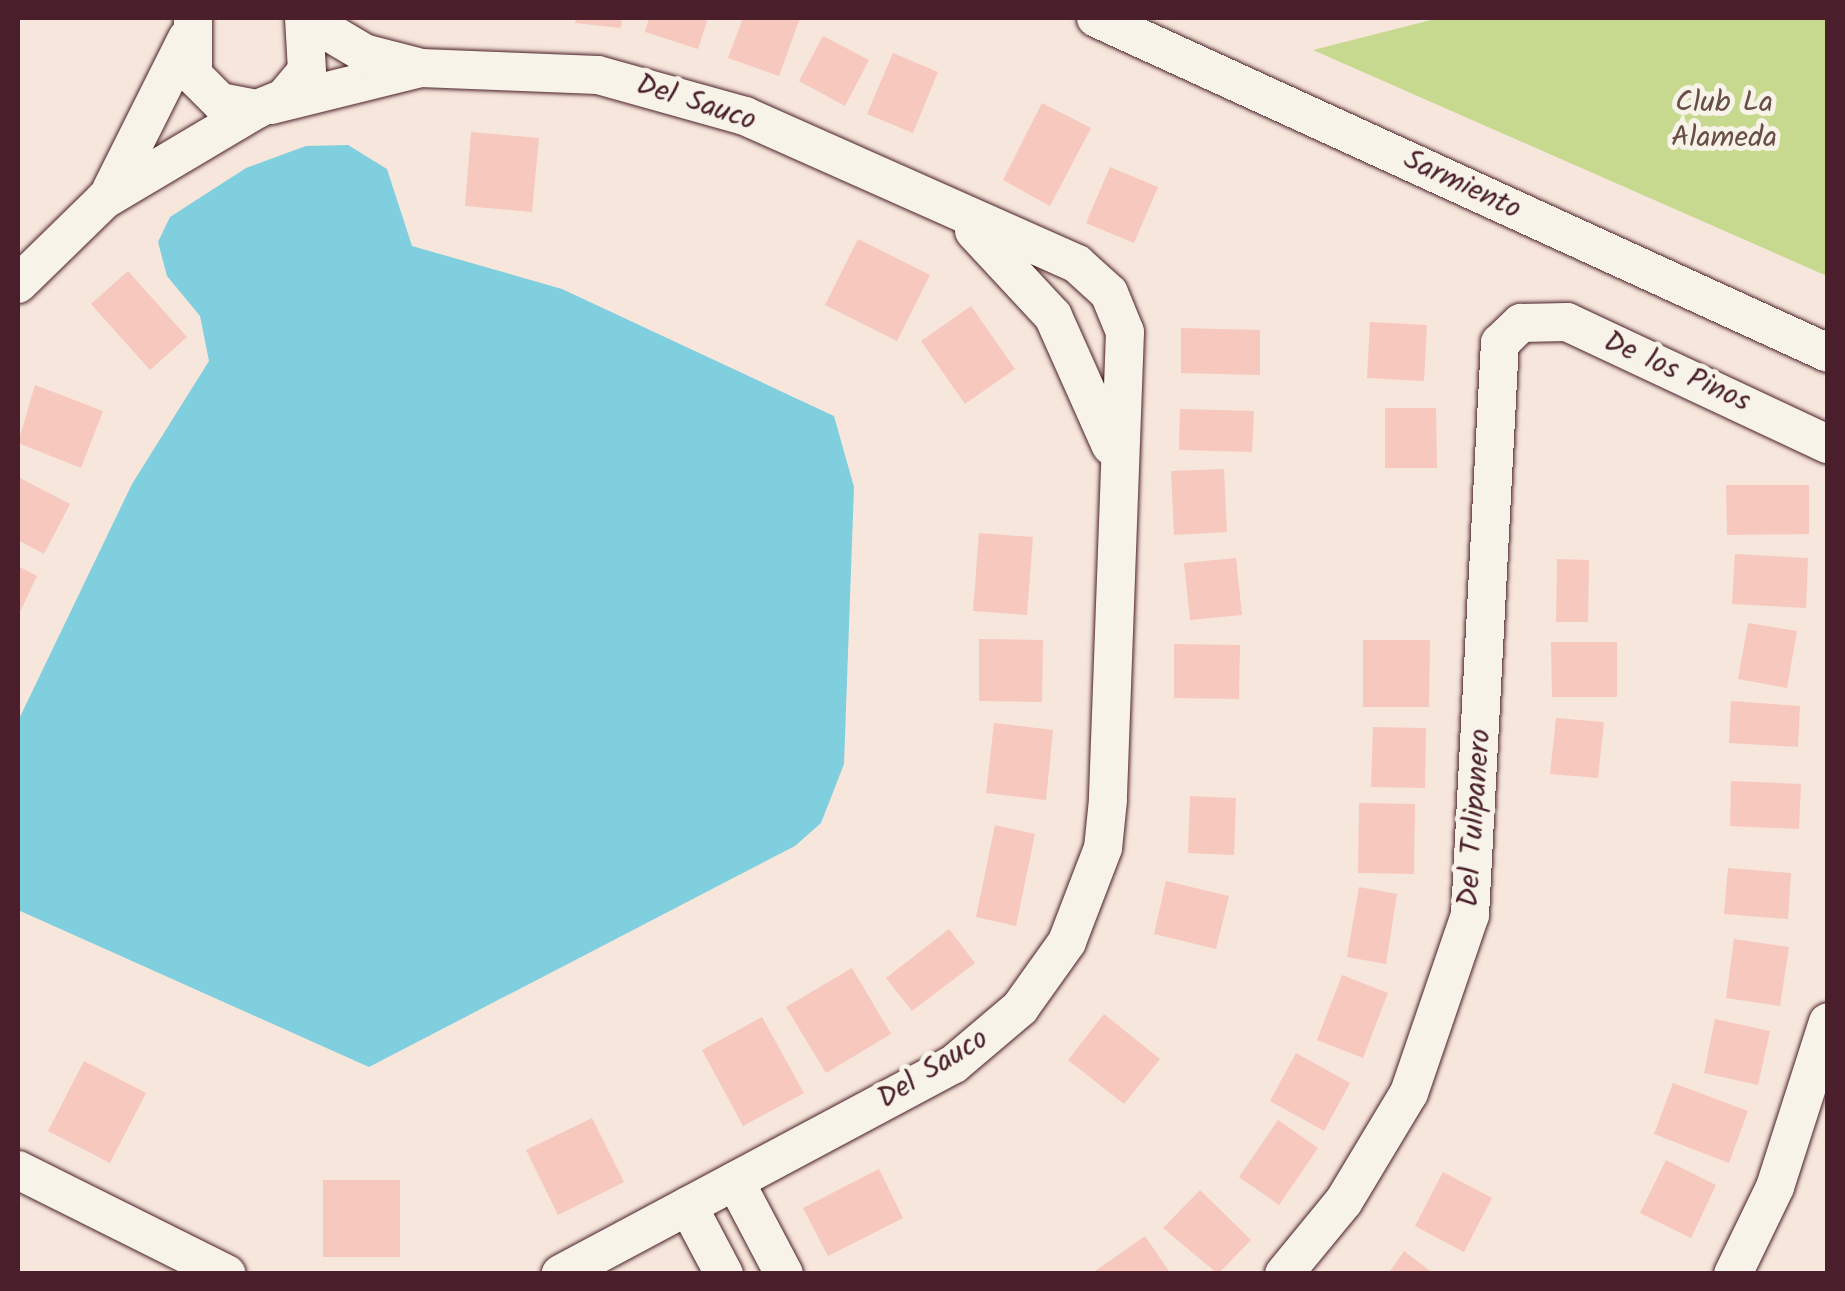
<!DOCTYPE html>
<html>
<head>
<meta charset="utf-8">
<style>
	body { margin:0 }
	#map { position:relative; width:1845px; height:1291px; overflow:hidden; background:#f7e6db; font-family:Kalam,sans-serif }
	div>[style] { position:absolute }
	[style*='--x'] { left:calc(var(--x)*1px); top:calc(var(--y)*1px); width:calc(var(--w)*1px); rotate:calc(var(--a)*1deg) }
	.green>* { inset:0; background:#c6d98e }
	.water>* { inset:0; background:#80cfde }
	.building>* { inset:0; background:#f7c8be }
	.roads { filter:drop-shadow(0 0 2px #4a1f2b) drop-shadow(0 0 2px #4a1f2b) }
	.minor>* { height:38px; margin:-19px; padding:0 19px; transform-origin:19px; border-radius:19px; background:#f7f3e8 }
	span { translate:-50% -50%; white-space:nowrap; text-align:center; line-height:1.15; -webkit-text-stroke:10px #f7f3e8; paint-order:stroke }
	.street-label { font-size:30px; color:#4a1f2b }
	.park-label { font-size:30px; color:#694e44 }
	.frame { position:absolute; inset:0; border:20px solid #4a1f2b; pointer-events:none }
</style>
</head>
<body>
<div id="map">
	<div class="green">
		<i style="clip-path:polygon(1439px 18px,1827px 18px,1827px 276px,1313px 50px)"></i>
	</div>
	<div class="water">
		<i style="clip-path:polygon(348px 145px,387px 169px,412px 246px,562px 289px,834px 416px,854px 487px,844px 764px,821px 823px,795px 846px,369px 1067px,18px 910px,18px 721px,132px 484px,209px 361px,200px 316px,167px 276px,158px 242px,170px 217px,246px 168px,306px 146px)"></i>
	</div>
	<div class="building">
		<i style="clip-path:polygon(576px 18px,622px 18px,621px 28px,575px 23px)"></i>
		<i style="clip-path:polygon(649px 18px,708px 18px,698px 49px,645px 32px)"></i>
		<i style="clip-path:polygon(743px 18px,800px 18px,779px 76px,728px 58px)"></i>
		<i style="clip-path:polygon(823px 36px,869px 60px,845px 106px,799px 81px)"></i>
		<i style="clip-path:polygon(893px 53px,938px 72px,913px 133px,867px 114px)"></i>
		<i style="clip-path:polygon(1042px 103px,1091px 128px,1050px 206px,1003px 180px)"></i>
		<i style="clip-path:polygon(471px 132px,539px 138px,532px 212px,465px 206px)"></i>
		<i style="clip-path:polygon(1110px 167px,1158px 187px,1134px 243px,1086px 223px)"></i>
		<i style="clip-path:polygon(858px 239px,930px 275px,897px 341px,825px 305px)"></i>
		<i style="clip-path:polygon(128px 271px,187px 337px,150px 370px,91px 304px)"></i>
		<i style="clip-path:polygon(971px 306px,1015px 369px,965px 404px,921px 341px)"></i>
		<i style="clip-path:polygon(1370px 322px,1427px 325px,1424px 381px,1367px 378px)"></i>
		<i style="clip-path:polygon(1181px 328px,1260px 330px,1260px 375px,1181px 373px)"></i>
		<i style="clip-path:polygon(35px 385px,103px 411px,81px 468px,18px 443px)"></i>
		<i style="clip-path:polygon(1385px 408px,1436px 408px,1437px 468px,1385px 468px)"></i>
		<i style="clip-path:polygon(1180px 409px,1254px 411px,1252px 452px,1179px 450px)"></i>
		<i style="clip-path:polygon(1224px 469px,1227px 532px,1174px 535px,1171px 471px)"></i>
		<i style="clip-path:polygon(18px 477px,70px 504px,44px 554px,18px 540px)"></i>
		<i style="clip-path:polygon(1726px 485px,1809px 485px,1809px 534px,1727px 535px)"></i>
		<i style="clip-path:polygon(979px 533px,1033px 537px,1027px 615px,973px 611px)"></i>
		<i style="clip-path:polygon(1735px 554px,1808px 558px,1806px 608px,1732px 604px)"></i>
		<i style="clip-path:polygon(1236px 558px,1242px 615px,1190px 620px,1184px 563px)"></i>
		<i style="clip-path:polygon(1557px 559px,1589px 560px,1588px 622px,1556px 622px)"></i>
		<i style="clip-path:polygon(18px 566px,37px 576px,18px 616px)"></i>
		<i style="clip-path:polygon(1748px 623px,1797px 631px,1787px 688px,1738px 679px)"></i>
		<i style="clip-path:polygon(979px 639px,1043px 640px,1042px 702px,979px 701px)"></i>
		<i style="clip-path:polygon(1363px 640px,1430px 640px,1429px 707px,1363px 707px)"></i>
		<i style="clip-path:polygon(1551px 642px,1617px 642px,1617px 697px,1552px 697px)"></i>
		<i style="clip-path:polygon(1174px 644px,1240px 645px,1239px 699px,1174px 698px)"></i>
		<i style="clip-path:polygon(1731px 701px,1800px 706px,1798px 747px,1729px 743px)"></i>
		<i style="clip-path:polygon(1556px 718px,1604px 722px,1598px 778px,1550px 774px)"></i>
		<i style="clip-path:polygon(994px 723px,1053px 730px,1046px 800px,986px 793px)"></i>
		<i style="clip-path:polygon(1373px 727px,1426px 728px,1425px 788px,1371px 787px)"></i>
		<i style="clip-path:polygon(1731px 781px,1801px 784px,1799px 829px,1730px 826px)"></i>
		<i style="clip-path:polygon(1190px 796px,1236px 798px,1234px 855px,1188px 853px)"></i>
		<i style="clip-path:polygon(1359px 803px,1415px 804px,1414px 874px,1358px 873px)"></i>
		<i style="clip-path:polygon(995px 825px,1035px 834px,1016px 926px,976px 917px)"></i>
		<i style="clip-path:polygon(1728px 868px,1791px 873px,1788px 919px,1724px 914px)"></i>
		<i style="clip-path:polygon(1166px 881px,1229px 896px,1216px 949px,1154px 934px)"></i>
		<i style="clip-path:polygon(1359px 887px,1397px 894px,1386px 964px,1347px 957px)"></i>
		<i style="clip-path:polygon(949px 929px,975px 963px,912px 1011px,886px 978px)"></i>
		<i style="clip-path:polygon(1734px 939px,1789px 947px,1780px 1006px,1726px 998px)"></i>
		<i style="clip-path:polygon(852px 968px,891px 1034px,826px 1073px,786px 1007px)"></i>
		<i style="clip-path:polygon(1342px 975px,1388px 993px,1363px 1058px,1317px 1040px)"></i>
		<i style="clip-path:polygon(1104px 1014px,1160px 1059px,1124px 1104px,1068px 1060px)"></i>
		<i style="clip-path:polygon(762px 1017px,804px 1093px,743px 1126px,702px 1050px)"></i>
		<i style="clip-path:polygon(1715px 1019px,1770px 1031px,1758px 1085px,1704px 1073px)"></i>
		<i style="clip-path:polygon(1296px 1053px,1350px 1083px,1324px 1131px,1270px 1101px)"></i>
		<i style="clip-path:polygon(84px 1061px,146px 1093px,110px 1163px,48px 1131px)"></i>
		<i style="clip-path:polygon(1673px 1083px,1748px 1111px,1729px 1163px,1654px 1134px)"></i>
		<i style="clip-path:polygon(592px 1118px,624px 1182px,558px 1215px,526px 1150px)"></i>
		<i style="clip-path:polygon(1278px 1120px,1318px 1148px,1279px 1205px,1239px 1177px)"></i>
		<i style="clip-path:polygon(1666px 1160px,1716px 1185px,1691px 1238px,1640px 1213px)"></i>
		<i style="clip-path:polygon(879px 1169px,903px 1218px,828px 1256px,803px 1208px)"></i>
		<i style="clip-path:polygon(1443px 1172px,1492px 1198px,1464px 1252px,1415px 1226px)"></i>
		<i style="clip-path:polygon(323px 1180px,400px 1180px,400px 1257px,323px 1257px)"></i>
		<i style="clip-path:polygon(1200px 1190px,1251px 1240px,1218px 1274px,1163px 1228px)"></i>
		<i style="clip-path:polygon(1145px 1236px,1171px 1274px,1091px 1274px)"></i>
		<i style="clip-path:polygon(1404px 1251px,1434px 1274px,1388px 1274px)"></i>
	</div>
	<div class="roads">
		<div class="minor">
			<i style="--x:193;--y:18;--w:57;--a:90"></i>
			<i style="--x:193;--y:75;--w:38;--a:45"></i>
			<i style="--x:220;--y:102;--w:38;--a:11"></i>
			<i style="--x:257;--y:109;--w:29;--a:-22"></i>
			<i style="--x:284;--y:98;--w:35;--a:-50"></i>
			<i style="--x:307;--y:71;--w:53;--a:-93.2"></i>
			<i style="--x:1096;--y:18;--w:805;--a:24.59"></i>
			<i style="--x:421;--y:68;--w:177;--a:2.3"></i>
			<i style="--x:598;--y:75;--w:153;--a:15.6"></i>
			<i style="--x:745;--y:116;--w:363;--a:24"></i>
			<i style="--x:1077;--y:264;--w:43;--a:42.2"></i>
			<i style="--x:1109;--y:293;--w:42;--a:67.7"></i>
			<i style="--x:1125;--y:332;--w:468;--a:92.1"></i>
			<i style="--x:1108;--y:800;--w:48;--a:95.9"></i>
			<i style="--x:1103;--y:848;--w:101;--a:111"></i>
			<i style="--x:1067;--y:942;--w:81;--a:125.5"></i>
			<i style="--x:1020;--y:1008;--w:87;--a:139.7"></i>
			<i style="--x:954;--y:1064;--w:446;--a:151.9"></i>
			<i style="--x:271;--y:105;--w:154;--a:-13.9"></i>
			<i style="--x:421;--y:68;--w:59;--a:-165.3"></i>
			<i style="--x:364;--y:53;--w:69;--a:-149.3"></i>
			<i style="--x:111;--y:190;--w:170;--a:-63.4"></i>
			<i style="--x:974;--y:231;--w:116;--a:47.1"></i>
			<i style="--x:1053;--y:316;--w:142;--a:66"></i>
			<i style="--x:18;--y:284;--w:120;--a:-44.3"></i>
			<i style="--x:104;--y:200;--w:178;--a:-30.7"></i>
			<i style="--x:18;--y:1170;--w:233;--a:26.5"></i>
			<i style="--x:735;--y:1181;--w:105;--a:62.2"></i>
			<i style="--x:688;--y:1206;--w:77;--a:62.1"></i>
			<i style="--x:1284;--y:1274;--w:94;--a:-50.6"></i>
			<i style="--x:1344;--y:1201;--w:126;--a:-59"></i>
			<i style="--x:1409;--y:1093;--w:188;--a:-71.1"></i>
			<i style="--x:1470;--y:915;--w:573;--a:-87"></i>
			<i style="--x:1500;--y:343;--w:29;--a:-44"></i>
			<i style="--x:1521;--y:323;--w:46;--a:-1.2"></i>
			<i style="--x:1567;--y:322;--w:288;--a:25.1"></i>
			<i style="--x:1733;--y:1274;--w:97;--a:-64.2"></i>
			<i style="--x:1775;--y:1187;--w:173;--a:-72.2"></i>
		</div>
	</div>
	<div class="street-label">
		<span style="left:696px;top:103px;rotate:18deg">Del Sauco</span>
		<span style="left:1462px;top:185px;rotate:25deg">Sarmiento</span>
		<span style="left:1677px;top:372px;rotate:24deg">De los Pinos</span>
		<span style="left:1475px;top:818px;rotate:-86deg">Del Tulipanero</span>
		<span style="left:933px;top:1069px;rotate:-32deg">Del Sauco</span>
	</div>
	<div class="park-label">
		<span style="left:1724px;top:120px">Club La<br>Alameda</span>
	</div>
	<div class="frame"></div>
</div>
</body>
</html>
